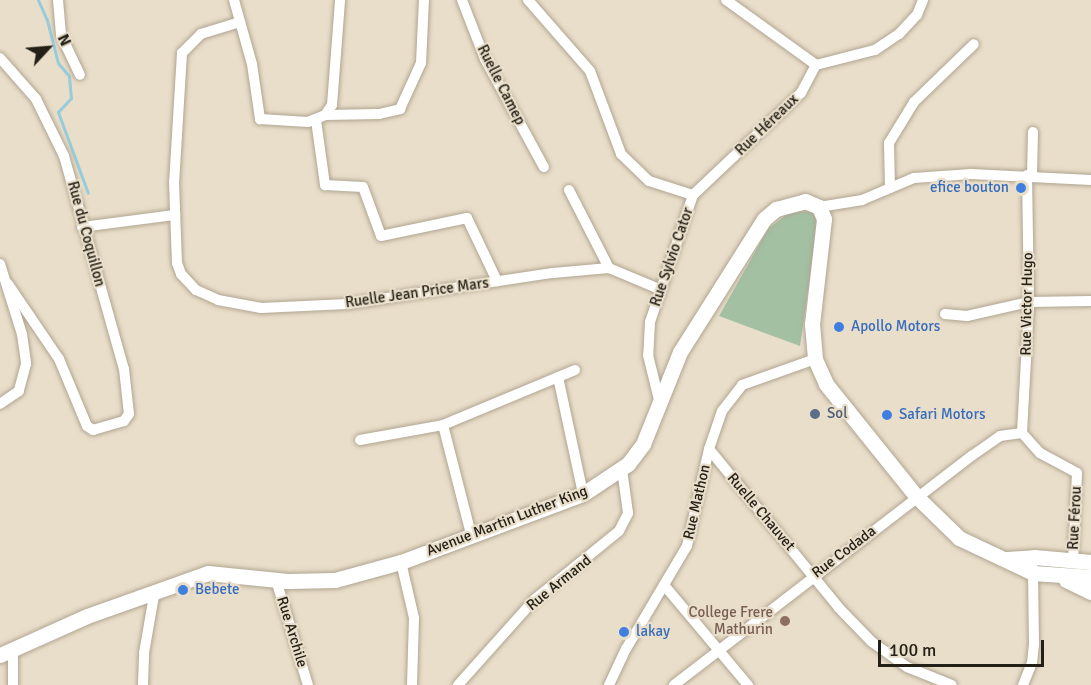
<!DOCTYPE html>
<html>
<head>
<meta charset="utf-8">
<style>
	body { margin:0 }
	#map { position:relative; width:1091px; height:685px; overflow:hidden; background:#e9dec9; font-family:Signika,sans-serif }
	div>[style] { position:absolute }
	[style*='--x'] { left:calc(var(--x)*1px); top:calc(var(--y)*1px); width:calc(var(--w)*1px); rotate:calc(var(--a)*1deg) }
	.green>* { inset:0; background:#a3c0a3 }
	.stream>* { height:3px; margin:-1.5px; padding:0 1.5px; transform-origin:1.5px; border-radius:1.5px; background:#97ccdb }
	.roads { filter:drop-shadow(0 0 2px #b0a591) drop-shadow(0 0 2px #b0a591) }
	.minor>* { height:10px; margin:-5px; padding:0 5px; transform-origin:5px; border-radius:5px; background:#fff }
	.secondary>* { height:15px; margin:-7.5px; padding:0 7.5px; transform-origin:7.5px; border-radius:7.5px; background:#fff }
	.dots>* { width:16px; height:16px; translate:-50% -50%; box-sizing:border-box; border:3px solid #e9dec9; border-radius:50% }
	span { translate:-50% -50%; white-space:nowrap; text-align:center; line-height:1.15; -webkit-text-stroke:4.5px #e9dec9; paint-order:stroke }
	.street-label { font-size:15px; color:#242018 }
	.shop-label { font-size:15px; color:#366cbe }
	.right { translate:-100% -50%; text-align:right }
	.left { translate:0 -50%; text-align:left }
	.service-label { font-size:15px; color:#4e5e75 }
	.education-label { font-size:15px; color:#785e54 }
	.north { position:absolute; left:18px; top:18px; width:60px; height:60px; -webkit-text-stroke:4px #e9dec9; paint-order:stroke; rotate:64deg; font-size:16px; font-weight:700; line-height:24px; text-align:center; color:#242018 }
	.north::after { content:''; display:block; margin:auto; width:21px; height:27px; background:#242018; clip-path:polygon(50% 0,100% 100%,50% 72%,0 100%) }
	.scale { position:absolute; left:878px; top:640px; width:166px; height:27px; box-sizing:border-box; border:3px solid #242018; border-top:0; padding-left:8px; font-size:18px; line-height:21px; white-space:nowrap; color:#242018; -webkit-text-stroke:4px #e9dec9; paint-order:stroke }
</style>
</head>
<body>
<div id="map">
	<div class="green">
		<i style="clip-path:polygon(791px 211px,813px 212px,818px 223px,800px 346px,719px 316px,768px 229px)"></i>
	</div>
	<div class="stream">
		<i style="--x:38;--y:0;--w:22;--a:66"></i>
		<i style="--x:47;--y:20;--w:44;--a:75.7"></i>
		<i style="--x:58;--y:63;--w:17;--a:50"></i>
		<i style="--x:69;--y:76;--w:22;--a:85"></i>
		<i style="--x:71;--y:98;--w:19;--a:133"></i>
		<i style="--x:58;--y:112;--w:86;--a:69.7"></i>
	</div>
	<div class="roads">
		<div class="minor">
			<i style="--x:58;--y:0;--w:35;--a:85"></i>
			<i style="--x:61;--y:35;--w:44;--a:64.6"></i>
			<i style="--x:234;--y:0;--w:66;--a:74.3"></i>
			<i style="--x:252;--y:64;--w:56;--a:81.7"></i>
			<i style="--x:260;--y:119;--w:48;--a:3.6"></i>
			<i style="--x:308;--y:122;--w:18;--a:-22"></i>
			<i style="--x:325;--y:115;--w:12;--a:-55"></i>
			<i style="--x:332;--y:105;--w:105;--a:-85.6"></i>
			<i style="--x:462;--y:0;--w:63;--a:68.7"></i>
			<i style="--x:485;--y:59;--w:123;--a:61.4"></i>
			<i style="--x:528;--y:0;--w:94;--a:48.9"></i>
			<i style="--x:590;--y:71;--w:89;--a:69.5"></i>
			<i style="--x:621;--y:154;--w:39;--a:44"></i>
			<i style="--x:649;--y:181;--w:46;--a:17.7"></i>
			<i style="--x:693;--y:195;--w:134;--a:108.7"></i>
			<i style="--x:650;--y:322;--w:33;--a:93"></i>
			<i style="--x:648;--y:355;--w:50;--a:76.2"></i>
			<i style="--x:726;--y:0;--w:111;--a:35.8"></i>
			<i style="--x:240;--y:22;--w:41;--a:162.9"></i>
			<i style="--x:201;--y:34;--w:27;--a:135"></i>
			<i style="--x:182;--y:53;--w:129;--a:93.5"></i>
			<i style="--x:174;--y:182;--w:81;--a:87.9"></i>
			<i style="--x:177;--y:263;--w:12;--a:70"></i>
			<i style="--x:181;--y:274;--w:22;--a:47"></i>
			<i style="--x:196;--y:290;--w:24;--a:24"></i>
			<i style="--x:218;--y:300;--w:44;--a:10.5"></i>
			<i style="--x:261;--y:308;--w:86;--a:-2.7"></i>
			<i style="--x:347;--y:304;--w:208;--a:-8.6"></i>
			<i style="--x:553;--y:273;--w:56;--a:-5.1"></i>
			<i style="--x:609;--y:268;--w:54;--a:22.8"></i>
			<i style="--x:0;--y:58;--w:55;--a:48.7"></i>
			<i style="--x:36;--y:99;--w:64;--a:63.8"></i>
			<i style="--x:64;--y:156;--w:221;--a:74.3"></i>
			<i style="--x:124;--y:369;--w:45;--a:83.7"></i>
			<i style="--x:129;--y:414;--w:9;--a:126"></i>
			<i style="--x:124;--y:421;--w:32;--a:164"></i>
			<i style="--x:93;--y:430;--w:7;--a:-146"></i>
			<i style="--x:87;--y:426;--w:73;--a:-112.7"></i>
			<i style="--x:59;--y:359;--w:91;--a:-124.2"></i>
			<i style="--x:325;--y:115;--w:54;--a:-1.1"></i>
			<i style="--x:379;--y:114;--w:22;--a:-13"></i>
			<i style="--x:400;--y:109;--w:51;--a:-65.5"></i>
			<i style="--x:421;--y:63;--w:63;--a:-87.3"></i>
			<i style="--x:316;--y:120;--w:66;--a:82.1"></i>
			<i style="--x:325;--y:185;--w:38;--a:3"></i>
			<i style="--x:363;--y:187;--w:52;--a:69.8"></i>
			<i style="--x:381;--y:236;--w:88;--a:-11.8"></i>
			<i style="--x:467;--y:218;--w:70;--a:64.5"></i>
			<i style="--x:1032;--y:176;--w:44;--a:-88.7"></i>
			<i style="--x:890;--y:188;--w:45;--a:-91.3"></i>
			<i style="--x:889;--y:143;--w:48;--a:-58.6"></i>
			<i style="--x:914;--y:102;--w:83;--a:-44"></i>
			<i style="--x:569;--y:190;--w:88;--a:62.9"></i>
			<i style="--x:693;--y:195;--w:149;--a:-43.4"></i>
			<i style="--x:801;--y:93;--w:32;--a:-62"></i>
			<i style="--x:816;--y:65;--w:61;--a:-14.3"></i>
			<i style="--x:875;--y:50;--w:29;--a:-34"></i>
			<i style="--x:899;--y:34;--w:26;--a:-47"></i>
			<i style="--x:917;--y:15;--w:16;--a:-68"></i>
			<i style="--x:819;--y:207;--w:44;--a:-9.2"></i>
			<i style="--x:862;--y:200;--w:56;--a:-22.9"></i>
			<i style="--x:914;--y:178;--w:57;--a:-4"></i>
			<i style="--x:971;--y:174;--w:120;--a:2.9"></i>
			<i style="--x:82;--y:227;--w:94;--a:-7.4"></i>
			<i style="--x:0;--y:264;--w:73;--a:72.6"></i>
			<i style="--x:22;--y:334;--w:30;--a:82"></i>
			<i style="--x:26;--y:364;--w:28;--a:105"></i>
			<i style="--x:19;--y:391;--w:23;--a:146"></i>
			<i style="--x:945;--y:314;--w:22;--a:5"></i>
			<i style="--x:967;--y:316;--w:64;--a:-12.7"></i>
			<i style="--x:1029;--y:302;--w:62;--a:-0.9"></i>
			<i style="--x:558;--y:377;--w:120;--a:77.9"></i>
			<i style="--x:443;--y:425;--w:113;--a:75.6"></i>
			<i style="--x:1022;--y:433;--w:131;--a:-86.9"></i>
			<i style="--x:1029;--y:302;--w:127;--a:-90.9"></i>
			<i style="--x:1022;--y:433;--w:27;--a:48"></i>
			<i style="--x:1040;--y:453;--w:42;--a:28.4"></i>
			<i style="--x:1077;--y:473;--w:87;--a:92.6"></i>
			<i style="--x:360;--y:440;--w:84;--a:-10.2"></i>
			<i style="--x:443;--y:425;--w:143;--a:-22.6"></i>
			<i style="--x:709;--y:449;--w:205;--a:50.7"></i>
			<i style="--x:839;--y:608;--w:47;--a:45.9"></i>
			<i style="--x:872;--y:642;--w:43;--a:35.5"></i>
			<i style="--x:907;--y:667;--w:48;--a:21.8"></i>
			<i style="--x:401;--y:562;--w:57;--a:76.9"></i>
			<i style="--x:414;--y:618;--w:67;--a:91.7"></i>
			<i style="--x:276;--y:580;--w:110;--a:73.1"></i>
			<i style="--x:664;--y:585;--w:131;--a:50"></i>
			<i style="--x:13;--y:648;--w:37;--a:90"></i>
			<i style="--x:143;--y:685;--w:32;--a:-88"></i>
			<i style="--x:144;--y:653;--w:64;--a:-80.1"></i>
			<i style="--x:458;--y:685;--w:114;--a:-48.2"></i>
			<i style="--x:534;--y:600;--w:109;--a:-39.1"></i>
			<i style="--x:619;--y:531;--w:20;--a:-63"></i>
			<i style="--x:628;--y:513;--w:44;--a:-97.8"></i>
			<i style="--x:609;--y:685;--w:40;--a:-65"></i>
			<i style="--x:626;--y:649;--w:120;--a:-59.4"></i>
			<i style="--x:687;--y:546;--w:99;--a:-77.2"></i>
			<i style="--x:709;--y:449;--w:40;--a:-71.1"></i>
			<i style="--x:722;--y:411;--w:33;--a:-52"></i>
			<i style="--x:742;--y:385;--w:77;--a:-19.6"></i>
			<i style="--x:674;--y:685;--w:377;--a:-37.6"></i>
			<i style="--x:973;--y:455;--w:33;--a:-35"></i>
			<i style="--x:1000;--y:436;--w:22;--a:-8"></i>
			<i style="--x:1023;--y:685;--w:24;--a:-68"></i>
			<i style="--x:1032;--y:663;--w:19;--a:-84"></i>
			<i style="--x:1034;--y:644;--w:76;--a:-90.8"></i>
		</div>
		<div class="secondary">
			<i style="--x:1007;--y:559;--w:27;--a:-4"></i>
			<i style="--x:1034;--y:557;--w:57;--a:5"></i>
			<i style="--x:1066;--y:580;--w:28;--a:26"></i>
			<i style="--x:0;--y:655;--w:95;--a:-24.1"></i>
			<i style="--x:87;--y:616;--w:128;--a:-19.6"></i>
			<i style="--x:208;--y:573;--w:80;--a:5.7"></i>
			<i style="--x:288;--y:581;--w:47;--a:-1.2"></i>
			<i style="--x:335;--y:580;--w:68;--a:-15.3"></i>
			<i style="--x:401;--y:562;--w:194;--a:-20.5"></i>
			<i style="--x:583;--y:494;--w:54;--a:-33.7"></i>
			<i style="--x:628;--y:464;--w:25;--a:-53"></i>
			<i style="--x:643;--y:444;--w:99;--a:-68.1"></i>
			<i style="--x:680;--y:352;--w:157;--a:-57.7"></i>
			<i style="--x:764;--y:219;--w:16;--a:-40"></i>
			<i style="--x:776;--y:209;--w:30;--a:-15"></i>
			<i style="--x:805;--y:201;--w:15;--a:23"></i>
			<i style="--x:819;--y:207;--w:13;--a:67"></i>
			<i style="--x:824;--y:219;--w:106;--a:96.5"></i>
			<i style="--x:812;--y:324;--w:35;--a:85"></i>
			<i style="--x:815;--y:359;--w:27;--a:66"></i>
			<i style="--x:826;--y:384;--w:145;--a:51.2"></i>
			<i style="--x:917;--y:497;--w:59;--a:44.3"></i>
			<i style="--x:959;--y:538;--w:82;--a:25.3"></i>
			<i style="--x:1033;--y:573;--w:58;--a:3.9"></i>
		</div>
	</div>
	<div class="dots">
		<i style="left:1021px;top:188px;background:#3f7fe0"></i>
		<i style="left:839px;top:327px;background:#3f7fe0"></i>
		<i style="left:815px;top:414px;background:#5c6f8a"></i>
		<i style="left:887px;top:415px;background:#3f7fe0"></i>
		<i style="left:183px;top:590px;background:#3f7fe0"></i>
		<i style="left:785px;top:621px;background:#8d6e63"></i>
		<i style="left:624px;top:632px;background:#3f7fe0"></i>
	</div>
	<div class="street-label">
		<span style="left:501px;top:85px;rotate:63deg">Ruelle Camep</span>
		<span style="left:767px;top:125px;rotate:-44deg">Rue Héreaux</span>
		<span style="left:86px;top:234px;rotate:75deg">Rue du Coquillon</span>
		<span style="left:672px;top:257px;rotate:-71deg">Rue Sylvio Cator</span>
		<span style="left:417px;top:293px;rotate:-8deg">Ruelle Jean Price Mars</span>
		<span style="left:1027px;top:304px;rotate:-89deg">Rue Victor Hugo</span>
		<span style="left:697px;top:502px;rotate:-77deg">Rue Mathon</span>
		<span style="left:761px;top:512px;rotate:50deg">Ruelle Chauvet</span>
		<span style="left:1075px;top:518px;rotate:-87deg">Rue Férou</span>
		<span style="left:507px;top:521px;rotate:-21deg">Avenue Martin Luther King</span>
		<span style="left:844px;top:552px;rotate:-37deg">Rue Codada</span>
		<span style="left:559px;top:583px;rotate:-39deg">Rue Armand</span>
		<span style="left:292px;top:632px;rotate:73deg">Rue Archile</span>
	</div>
	<div class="shop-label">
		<span class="right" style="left:1009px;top:188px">efice bouton</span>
		<span class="left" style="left:851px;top:327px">Apollo Motors</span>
		<span class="left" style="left:899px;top:415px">Safari Motors</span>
		<span class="left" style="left:195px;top:590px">Bebete</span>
		<span class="left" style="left:636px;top:632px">lakay</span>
	</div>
	<div class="service-label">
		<span class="left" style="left:827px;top:414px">Sol</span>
	</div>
	<div class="education-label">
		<span class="right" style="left:773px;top:621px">College Frere<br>Mathurin</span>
	</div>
	<div class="north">N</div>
	<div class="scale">100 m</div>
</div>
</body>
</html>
